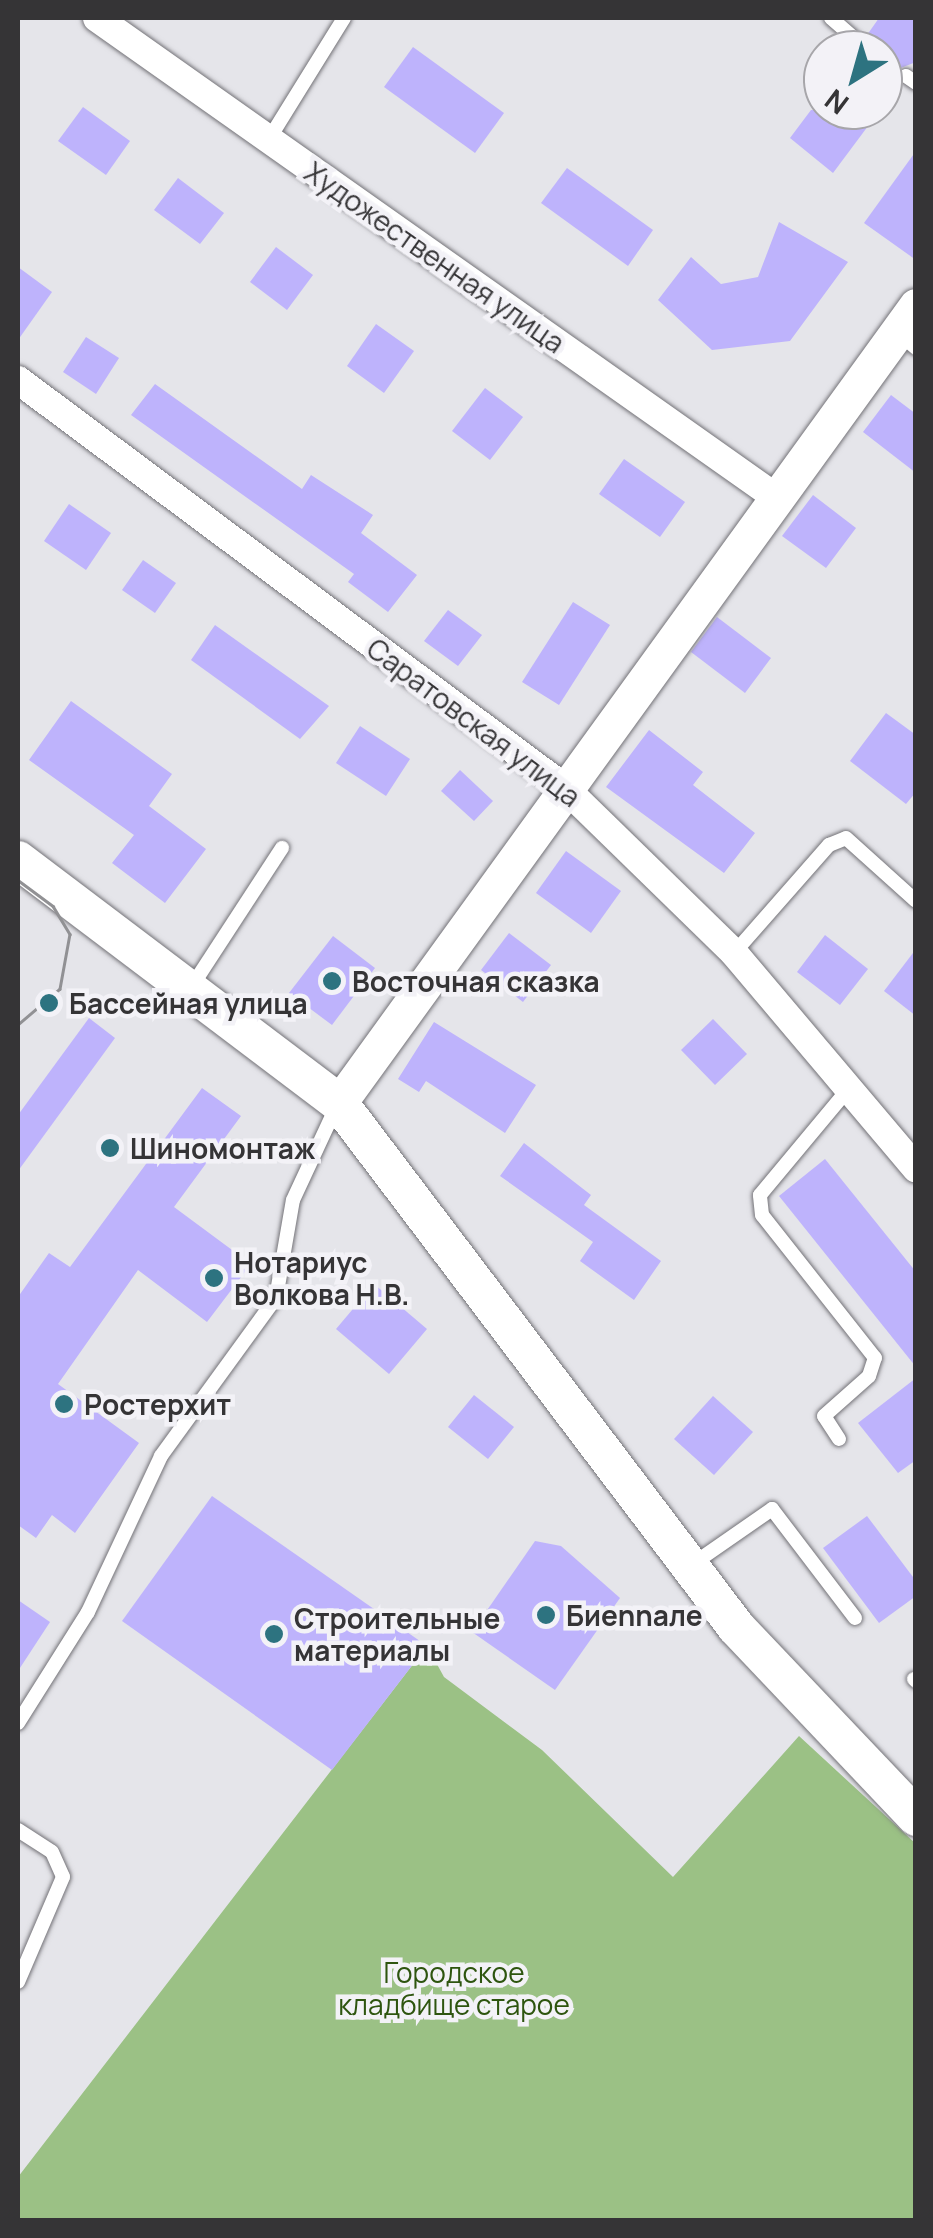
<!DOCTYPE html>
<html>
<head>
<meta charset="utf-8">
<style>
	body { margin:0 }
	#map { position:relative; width:933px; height:2238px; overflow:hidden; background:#e5e5ea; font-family:Manrope,sans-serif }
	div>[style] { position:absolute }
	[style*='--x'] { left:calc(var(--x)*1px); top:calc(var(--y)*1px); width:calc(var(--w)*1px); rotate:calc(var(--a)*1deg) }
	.green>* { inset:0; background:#9bc185 }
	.building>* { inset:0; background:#beb3fc }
	.roads { filter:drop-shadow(0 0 2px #737277) drop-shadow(0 0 2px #737277) }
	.service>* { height:14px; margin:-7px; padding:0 7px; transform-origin:7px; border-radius:7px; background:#fff }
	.minor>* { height:28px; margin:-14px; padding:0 14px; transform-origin:14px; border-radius:14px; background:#fff }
	.tertiary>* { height:35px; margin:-17.5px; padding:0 17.5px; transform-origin:17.5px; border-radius:17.5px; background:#fff }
	.secondary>* { height:38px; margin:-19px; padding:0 19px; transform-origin:19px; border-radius:19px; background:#fff }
	.tram>* { height:2.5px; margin:-1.25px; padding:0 1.25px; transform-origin:1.25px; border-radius:1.25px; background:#919194 }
	.dots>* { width:28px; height:28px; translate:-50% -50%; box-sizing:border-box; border:5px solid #f3f2f7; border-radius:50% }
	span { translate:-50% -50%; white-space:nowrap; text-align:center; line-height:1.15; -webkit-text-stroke:9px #f3f2f7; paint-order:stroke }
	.street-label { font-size:28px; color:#353436 }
	.poi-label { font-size:28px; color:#353436; font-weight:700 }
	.left { translate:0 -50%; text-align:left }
	.park-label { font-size:28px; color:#2e550f }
	.frame { position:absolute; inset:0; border:20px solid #353436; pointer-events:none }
	.north { position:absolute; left:803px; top:30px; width:100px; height:100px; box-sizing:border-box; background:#f3f2f7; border:2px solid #a7a6aa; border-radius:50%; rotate:217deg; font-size:28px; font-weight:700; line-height:40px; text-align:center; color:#353436 }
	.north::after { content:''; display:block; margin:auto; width:35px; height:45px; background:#2d7380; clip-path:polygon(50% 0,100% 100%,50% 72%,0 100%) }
</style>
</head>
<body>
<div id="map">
	<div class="green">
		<i style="clip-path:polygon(427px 1646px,444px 1677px,542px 1750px,673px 1877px,799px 1736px,915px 1843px,915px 2220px,18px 2220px,18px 2177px)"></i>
	</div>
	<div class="building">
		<i style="clip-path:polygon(879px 18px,916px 18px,916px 62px,898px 69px,883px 106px,883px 50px,868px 50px,867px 35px)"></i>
		<i style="clip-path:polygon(413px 47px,504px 113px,475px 153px,384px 87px)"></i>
		<i style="clip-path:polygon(83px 107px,130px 141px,106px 175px,58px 141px)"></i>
		<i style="clip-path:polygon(811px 110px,880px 110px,833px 173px,790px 138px)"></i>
		<i style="clip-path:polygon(916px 151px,916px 260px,864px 223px)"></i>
		<i style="clip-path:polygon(567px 168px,653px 230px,628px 266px,541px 203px)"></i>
		<i style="clip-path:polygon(178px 178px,224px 213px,200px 244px,154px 210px)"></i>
		<i style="clip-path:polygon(779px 222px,848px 262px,790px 341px,712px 350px,658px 300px,691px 257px,721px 284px,758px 277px)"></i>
		<i style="clip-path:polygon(276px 247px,313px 275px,287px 310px,250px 282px)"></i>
		<i style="clip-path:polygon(18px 267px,52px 292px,18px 340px)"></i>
		<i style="clip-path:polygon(376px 324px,414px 351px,384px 393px,347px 366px)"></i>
		<i style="clip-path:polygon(86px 337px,119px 358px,96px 394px,63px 372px)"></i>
		<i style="clip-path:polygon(155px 384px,302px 489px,311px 475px,373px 515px,361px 533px,417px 575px,388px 612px,348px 582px,354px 574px,131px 415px)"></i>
		<i style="clip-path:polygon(485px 388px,523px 417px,490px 460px,452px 431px)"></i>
		<i style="clip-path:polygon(891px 395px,916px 414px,916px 473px,863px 432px)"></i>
		<i style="clip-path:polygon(624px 459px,685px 502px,660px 537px,599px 494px)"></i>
		<i style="clip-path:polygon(813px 495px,856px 528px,826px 568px,782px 536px)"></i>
		<i style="clip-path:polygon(69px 504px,111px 533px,86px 570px,44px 541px)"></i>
		<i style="clip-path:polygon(143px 560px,176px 583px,155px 613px,122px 590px)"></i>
		<i style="clip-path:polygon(573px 602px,610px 625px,559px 705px,522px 682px)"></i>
		<i style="clip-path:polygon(448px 610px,482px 635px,458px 666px,424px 641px)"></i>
		<i style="clip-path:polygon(717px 617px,771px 658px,745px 693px,691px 652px)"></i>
		<i style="clip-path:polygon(215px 625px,329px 706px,300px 739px,191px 660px)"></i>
		<i style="clip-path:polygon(71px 701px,172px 774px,149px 806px,206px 849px,165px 903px,112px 863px,134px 835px,29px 760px)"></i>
		<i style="clip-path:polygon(886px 713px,916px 735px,916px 792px,906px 804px,850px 761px)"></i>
		<i style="clip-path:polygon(360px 726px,410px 759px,386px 796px,336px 763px)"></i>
		<i style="clip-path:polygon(649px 730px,703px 772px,693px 785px,755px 833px,724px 873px,606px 787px)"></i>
		<i style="clip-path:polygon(460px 770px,493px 801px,474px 821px,441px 791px)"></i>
		<i style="clip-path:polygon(566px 851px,621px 891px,591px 933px,536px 893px)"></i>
		<i style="clip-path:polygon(509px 933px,551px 965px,523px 1002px,481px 970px)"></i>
		<i style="clip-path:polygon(825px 935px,868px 969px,840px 1005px,797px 972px)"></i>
		<i style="clip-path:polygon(333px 936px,375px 968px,332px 1025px,289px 993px)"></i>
		<i style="clip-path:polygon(916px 949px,916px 1016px,884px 991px)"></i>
		<i style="clip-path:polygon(89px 1018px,115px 1038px,18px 1171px,18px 1115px)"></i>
		<i style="clip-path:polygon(713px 1019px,747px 1054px,715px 1085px,681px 1050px)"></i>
		<i style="clip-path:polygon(434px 1022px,536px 1085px,505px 1133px,426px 1081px,419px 1092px,398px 1079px)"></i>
		<i style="clip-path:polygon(202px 1088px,241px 1116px,174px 1207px,251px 1264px,207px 1322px,138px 1270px,58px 1384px,139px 1443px,75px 1533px,52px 1515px,36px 1538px,18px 1525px,18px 1297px,49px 1253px,70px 1267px)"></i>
		<i style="clip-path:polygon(524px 1143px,591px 1195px,584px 1205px,661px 1261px,634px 1300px,580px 1261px,593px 1242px,500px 1176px)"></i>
		<i style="clip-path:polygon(825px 1159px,916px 1272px,916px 1367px,779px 1196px)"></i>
		<i style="clip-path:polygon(374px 1284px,427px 1329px,389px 1374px,336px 1329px)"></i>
		<i style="clip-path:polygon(916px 1378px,916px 1460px,898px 1473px,858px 1423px)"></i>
		<i style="clip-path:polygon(474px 1395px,514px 1427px,488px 1459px,448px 1427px)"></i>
		<i style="clip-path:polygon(713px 1396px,753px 1432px,714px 1475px,674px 1439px)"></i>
		<i style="clip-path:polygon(212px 1496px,427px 1646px,332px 1770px,122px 1621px)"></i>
		<i style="clip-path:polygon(867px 1516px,916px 1581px,916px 1596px,879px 1623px,823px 1548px)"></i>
		<i style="clip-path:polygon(535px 1541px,561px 1546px,620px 1598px,555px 1690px,472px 1632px)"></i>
		<i style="clip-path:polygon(18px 1600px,50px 1622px,18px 1671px)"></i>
	</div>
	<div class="roads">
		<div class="service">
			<i style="--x:831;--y:18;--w:38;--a:41"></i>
			<i style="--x:906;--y:76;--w:12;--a:35"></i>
			<i style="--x:269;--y:139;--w:142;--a:-58.2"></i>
			<i style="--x:897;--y:332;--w:25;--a:40"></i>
			<i style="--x:734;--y:953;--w:144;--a:-48.7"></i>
			<i style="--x:829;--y:845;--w:18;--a:-22"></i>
			<i style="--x:846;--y:838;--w:94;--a:42"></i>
			<i style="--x:192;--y:986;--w:165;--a:-56.9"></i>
			<i style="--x:839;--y:1439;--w:27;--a:-123"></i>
			<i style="--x:824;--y:1416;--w:60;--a:-41.6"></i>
			<i style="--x:869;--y:1376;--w:19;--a:-72"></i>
			<i style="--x:875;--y:1358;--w:182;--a:-128.3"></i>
			<i style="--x:762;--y:1215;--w:20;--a:-96"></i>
			<i style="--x:760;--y:1195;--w:139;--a:-50.2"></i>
			<i style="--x:690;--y:1566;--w:100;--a:-34.8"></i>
			<i style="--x:772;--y:1509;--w:137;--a:52.7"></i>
			<i style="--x:914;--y:1679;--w:3;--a:45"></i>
			<i style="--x:18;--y:1723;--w:131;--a:-57.8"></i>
			<i style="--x:88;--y:1612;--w:172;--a:-64.9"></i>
			<i style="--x:161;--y:1456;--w:195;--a:-54"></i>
			<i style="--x:276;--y:1298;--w:99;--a:-80.2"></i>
			<i style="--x:293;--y:1200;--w:107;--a:-65.1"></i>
			<i style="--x:18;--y:1830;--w:40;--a:32.9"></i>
			<i style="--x:52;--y:1852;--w:27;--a:66"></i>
			<i style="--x:63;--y:1877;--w:114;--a:113.2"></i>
		</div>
		<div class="minor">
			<i style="--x:97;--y:18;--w:829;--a:35.22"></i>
			<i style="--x:18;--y:380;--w:682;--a:36.72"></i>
			<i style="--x:565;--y:788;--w:236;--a:44.3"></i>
			<i style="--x:734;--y:953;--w:282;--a:49.8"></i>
		</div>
		<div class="tertiary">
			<i style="--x:339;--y:1103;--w:984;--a:-54.1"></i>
		</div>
		<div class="secondary">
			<i style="--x:18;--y:860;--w:403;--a:37.1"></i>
			<i style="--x:339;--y:1103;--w:657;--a:52.85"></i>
			<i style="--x:736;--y:1627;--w:262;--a:46.5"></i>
		</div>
	</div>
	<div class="tram">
		<i style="--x:18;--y:880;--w:44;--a:36.6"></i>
		<i style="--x:53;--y:906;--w:33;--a:59"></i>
		<i style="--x:70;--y:934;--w:56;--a:100.3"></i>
		<i style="--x:60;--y:989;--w:55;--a:139.4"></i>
	</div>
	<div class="dots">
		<i style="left:332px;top:981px;background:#2d7380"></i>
		<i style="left:49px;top:1003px;background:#2d7380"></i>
		<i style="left:110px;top:1148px;background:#2d7380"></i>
		<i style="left:214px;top:1278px;background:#2d7380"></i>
		<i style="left:64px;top:1404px;background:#2d7380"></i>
		<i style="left:546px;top:1615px;background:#2d7380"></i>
		<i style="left:274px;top:1634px;background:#2d7380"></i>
	</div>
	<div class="street-label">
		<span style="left:435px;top:257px;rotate:35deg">Художественная улица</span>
		<span style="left:474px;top:722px;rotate:37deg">Саратовская улица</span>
	</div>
	<div class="poi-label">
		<span class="left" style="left:352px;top:981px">Восточная сказка</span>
		<span class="left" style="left:69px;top:1003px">Бассейная улица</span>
		<span class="left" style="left:130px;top:1148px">Шиномонтаж</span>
		<span class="left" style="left:234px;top:1278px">Нотариус<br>Волкова Н.В.</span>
		<span class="left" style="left:84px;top:1404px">Ростерхит</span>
		<span class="left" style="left:566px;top:1615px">Биеnnале</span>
		<span class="left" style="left:294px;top:1634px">Строительные<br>материалы</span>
	</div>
	<div class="park-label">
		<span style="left:454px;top:1988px">Городское<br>кладбище старое</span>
	</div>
	<div class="frame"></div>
	<div class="north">N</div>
</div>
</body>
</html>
